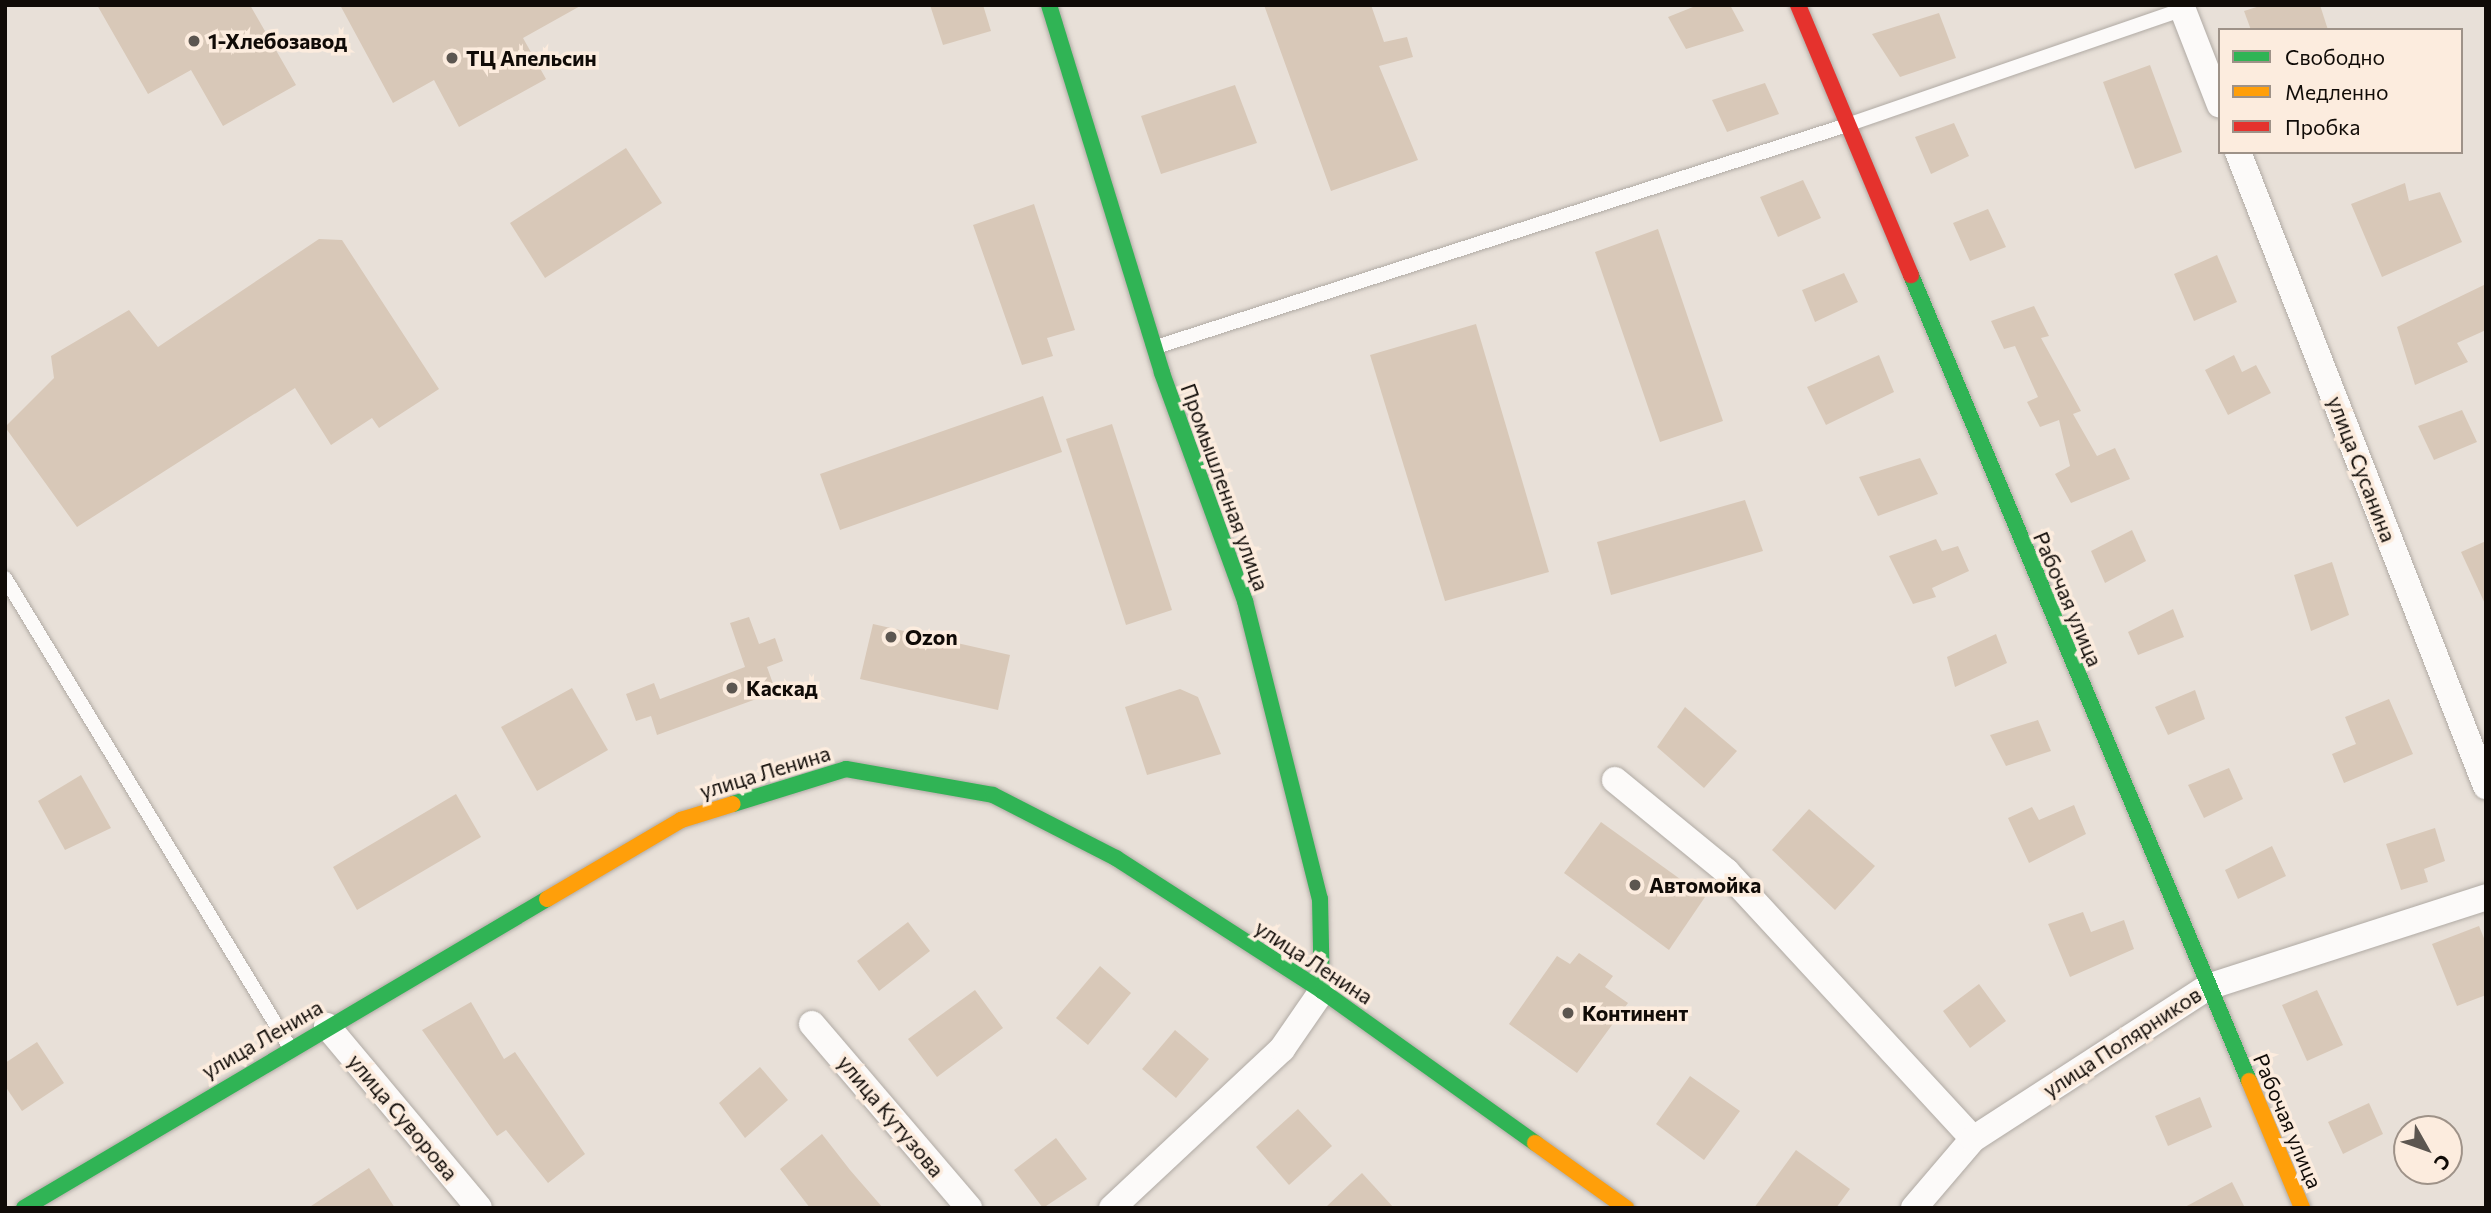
<!DOCTYPE html>
<html>
<head>
<meta charset="utf-8">
<style>
	body { margin:0 }
	#map { position:relative; width:2491px; height:1213px; overflow:hidden; background:#e8e0d8; font-family:Commissioner,sans-serif }
	div>[style] { position:absolute }
	[style*='--x'] { left:calc(var(--x)*1px); top:calc(var(--y)*1px); width:calc(var(--w)*1px); rotate:calc(var(--a)*1deg) }
	.building>* { inset:0; background:#d8c8b8 }
	.roads { filter:drop-shadow(0 0 2px #b0aaa4) drop-shadow(0 0 2px #b0aaa4) }
	.lane>* { height:14px; margin:-7px; padding:0 7px; transform-origin:7px; border-radius:7px; background:#fcfaf9 }
	.street>* { height:26px; margin:-13px; padding:0 13px; transform-origin:13px; border-radius:13px; background:#fcfaf9 }
	.fast>* { height:16px; margin:-8px; padding:0 8px; transform-origin:8px; border-radius:8px; background:#30b455 }
	.slow>* { height:16px; margin:-8px; padding:0 8px; transform-origin:8px; border-radius:8px; background:#ff9f0a }
	.jam>* { height:16px; margin:-8px; padding:0 8px; transform-origin:8px; border-radius:8px; background:#e5322d }
	.dots>* { width:19px; height:19px; translate:-50% -50%; box-sizing:border-box; border:4px solid #fcecde; border-radius:50% }
	span { translate:-50% -50%; white-space:nowrap; text-align:center; line-height:1.15; -webkit-text-stroke:7px #fcecde; paint-order:stroke }
	.poi-label { font-size:21px; color:#100b07; font-weight:700 }
	.left { translate:0 -50%; text-align:left }
	.street-label { font-size:21px; color:#100b07 }
	.frame { position:absolute; inset:0; border:7px solid #100b07; pointer-events:none }
	.legend { position:absolute; left:2218px; top:28px; width:245px; height:126px; box-sizing:border-box; background:#fcecde; border:2px solid #9e9288; margin:0; padding:9px 12px; list-style:none; font-size:21px; color:#100b07 }
	.legend li { display:flex; align-items:center; gap:14px; height:35px }
	.legend b { width:35px; border:2px solid #9e9288 }
	.north { position:absolute; left:2393px; top:1115px; width:70px; height:70px; box-sizing:border-box; background:#fcecde; border:2px solid #9e9288; border-radius:50%; rotate:130deg; font-size:19px; font-weight:700; line-height:28px; text-align:center; color:#100b07 }
	.north::after { content:''; display:block; margin:auto; width:24px; height:32px; background:#5c5650; clip-path:polygon(50% 0,100% 100%,50% 72%,0 100%) }
</style>
</head>
<body>
<div id="map">
	<div class="building">
		<i style="clip-path:polygon(97px 5px,250px 5px,296px 85px,223px 126px,191px 70px,148px 94px)"></i>
		<i style="clip-path:polygon(340px 5px,582px 5px,523px 38px,546px 79px,459px 127px,434px 80px,393px 103px)"></i>
		<i style="clip-path:polygon(930px 5px,983px 5px,991px 31px,943px 45px)"></i>
		<i style="clip-path:polygon(1264px 5px,1371px 5px,1384px 42px,1407px 37px,1413px 57px,1379px 66px,1418px 160px,1331px 191px)"></i>
		<i style="clip-path:polygon(1698px 5px,1730px 5px,1744px 31px,1686px 49px,1668px 17px)"></i>
		<i style="clip-path:polygon(2263px 5px,2320px 5px,2328px 30px,2251px 30px,2244px 11px)"></i>
		<i style="clip-path:polygon(1939px 13px,1956px 58px,1900px 77px,1872px 34px)"></i>
		<i style="clip-path:polygon(2150px 65px,2182px 152px,2135px 169px,2103px 82px)"></i>
		<i style="clip-path:polygon(1765px 83px,1779px 114px,1727px 132px,1712px 100px)"></i>
		<i style="clip-path:polygon(1235px 85px,1257px 143px,1161px 174px,1141px 116px)"></i>
		<i style="clip-path:polygon(1954px 123px,1969px 156px,1931px 174px,1915px 137px)"></i>
		<i style="clip-path:polygon(626px 148px,662px 203px,545px 278px,510px 223px)"></i>
		<i style="clip-path:polygon(1803px 180px,1821px 218px,1778px 237px,1760px 197px)"></i>
		<i style="clip-path:polygon(2405px 183px,2409px 201px,2440px 192px,2462px 242px,2382px 277px,2351px 204px)"></i>
		<i style="clip-path:polygon(1034px 204px,1075px 330px,1047px 338px,1053px 356px,1022px 365px,973px 225px)"></i>
		<i style="clip-path:polygon(1988px 209px,2006px 247px,1970px 261px,1953px 223px)"></i>
		<i style="clip-path:polygon(1658px 229px,1723px 421px,1660px 442px,1595px 252px)"></i>
		<i style="clip-path:polygon(319px 239px,342px 240px,439px 389px,379px 428px,372px 418px,331px 445px,295px 388px,77px 527px,5px 427px,54px 378px,51px 356px,129px 310px,158px 347px)"></i>
		<i style="clip-path:polygon(2217px 255px,2237px 302px,2194px 321px,2174px 274px)"></i>
		<i style="clip-path:polygon(1844px 273px,1858px 302px,1815px 322px,1802px 290px)"></i>
		<i style="clip-path:polygon(2486px 284px,2486px 330px,2457px 343px,2468px 362px,2415px 385px,2397px 327px)"></i>
		<i style="clip-path:polygon(2034px 306px,2049px 336px,2041px 338px,2081px 411px,2073px 414px,2097px 456px,2115px 448px,2130px 479px,2071px 503px,2055px 474px,2070px 466px,2059px 420px,2040px 427px,2027px 402px,2038px 397px,2015px 346px,2004px 349px,1991px 321px)"></i>
		<i style="clip-path:polygon(1476px 324px,1549px 572px,1445px 601px,1370px 355px)"></i>
		<i style="clip-path:polygon(1879px 355px,1894px 392px,1826px 425px,1807px 387px)"></i>
		<i style="clip-path:polygon(2234px 355px,2242px 372px,2256px 365px,2271px 393px,2228px 415px,2205px 370px)"></i>
		<i style="clip-path:polygon(1043px 396px,1062px 452px,840px 530px,820px 474px)"></i>
		<i style="clip-path:polygon(2462px 410px,2477px 442px,2434px 460px,2418px 426px)"></i>
		<i style="clip-path:polygon(1112px 424px,1172px 610px,1126px 625px,1066px 439px)"></i>
		<i style="clip-path:polygon(1920px 458px,1938px 494px,1878px 516px,1859px 477px)"></i>
		<i style="clip-path:polygon(1745px 500px,1763px 551px,1611px 595px,1597px 542px)"></i>
		<i style="clip-path:polygon(2132px 530px,2146px 561px,2105px 583px,2091px 551px)"></i>
		<i style="clip-path:polygon(1936px 539px,1942px 551px,1958px 546px,1969px 571px,1932px 588px,1936px 597px,1913px 604px,1889px 556px)"></i>
		<i style="clip-path:polygon(2486px 541px,2486px 606px,2461px 552px)"></i>
		<i style="clip-path:polygon(2332px 562px,2349px 615px,2311px 631px,2294px 575px)"></i>
		<i style="clip-path:polygon(2173px 609px,2184px 637px,2138px 655px,2128px 632px)"></i>
		<i style="clip-path:polygon(749px 617px,759px 644px,775px 638px,783px 661px,767px 667px,776px 692px,657px 735px,651px 716px,636px 721px,626px 694px,654px 683px,660px 699px,745px 667px,730px 623px)"></i>
		<i style="clip-path:polygon(873px 624px,1010px 655px,998px 710px,860px 679px)"></i>
		<i style="clip-path:polygon(1996px 634px,2007px 663px,1955px 687px,1947px 657px)"></i>
		<i style="clip-path:polygon(572px 688px,608px 750px,537px 791px,501px 727px)"></i>
		<i style="clip-path:polygon(1180px 689px,1198px 697px,1221px 754px,1147px 775px,1125px 707px)"></i>
		<i style="clip-path:polygon(2195px 690px,2205px 719px,2168px 735px,2155px 707px)"></i>
		<i style="clip-path:polygon(2389px 699px,2413px 754px,2344px 783px,2332px 754px,2356px 744px,2345px 717px)"></i>
		<i style="clip-path:polygon(1685px 707px,1737px 751px,1704px 788px,1657px 747px)"></i>
		<i style="clip-path:polygon(2038px 720px,2051px 751px,2006px 766px,1990px 735px)"></i>
		<i style="clip-path:polygon(2229px 768px,2243px 799px,2204px 818px,2188px 785px)"></i>
		<i style="clip-path:polygon(81px 775px,111px 828px,65px 850px,38px 801px)"></i>
		<i style="clip-path:polygon(456px 794px,481px 837px,357px 910px,333px 867px)"></i>
		<i style="clip-path:polygon(2074px 805px,2086px 834px,2029px 863px,2008px 818px,2032px 807px,2039px 820px)"></i>
		<i style="clip-path:polygon(1809px 809px,1875px 866px,1835px 910px,1772px 850px)"></i>
		<i style="clip-path:polygon(1601px 822px,1705px 897px,1669px 950px,1564px 873px)"></i>
		<i style="clip-path:polygon(2435px 828px,2445px 861px,2424px 869px,2428px 882px,2401px 890px,2386px 844px)"></i>
		<i style="clip-path:polygon(2272px 846px,2286px 876px,2238px 899px,2225px 870px)"></i>
		<i style="clip-path:polygon(2083px 912px,2091px 932px,2124px 920px,2134px 949px,2070px 977px,2048px 924px)"></i>
		<i style="clip-path:polygon(908px 922px,930px 951px,879px 991px,857px 961px)"></i>
		<i style="clip-path:polygon(2479px 926px,2486px 943px,2486px 995px,2457px 1006px,2432px 944px)"></i>
		<i style="clip-path:polygon(1579px 953px,1613px 976px,1605px 987px,1628px 1003px,1577px 1073px,1509px 1024px,1557px 956px,1570px 964px)"></i>
		<i style="clip-path:polygon(1100px 966px,1131px 993px,1088px 1045px,1056px 1018px)"></i>
		<i style="clip-path:polygon(1979px 984px,2006px 1021px,1970px 1048px,1943px 1011px)"></i>
		<i style="clip-path:polygon(975px 990px,1003px 1028px,937px 1077px,908px 1039px)"></i>
		<i style="clip-path:polygon(2317px 990px,2343px 1045px,2307px 1061px,2282px 1005px)"></i>
		<i style="clip-path:polygon(471px 1002px,504px 1059px,515px 1052px,585px 1154px,548px 1183px,506px 1130px,497px 1136px,422px 1030px)"></i>
		<i style="clip-path:polygon(1175px 1030px,1209px 1059px,1176px 1098px,1142px 1069px)"></i>
		<i style="clip-path:polygon(37px 1042px,64px 1083px,22px 1111px,5px 1086px,5px 1063px)"></i>
		<i style="clip-path:polygon(760px 1067px,788px 1100px,745px 1138px,719px 1103px)"></i>
		<i style="clip-path:polygon(1690px 1076px,1740px 1111px,1704px 1160px,1656px 1124px)"></i>
		<i style="clip-path:polygon(2200px 1097px,2212px 1127px,2168px 1146px,2155px 1116px)"></i>
		<i style="clip-path:polygon(2369px 1103px,2383px 1134px,2343px 1154px,2328px 1122px)"></i>
		<i style="clip-path:polygon(1298px 1109px,1332px 1146px,1289px 1185px,1256px 1147px)"></i>
		<i style="clip-path:polygon(822px 1134px,850px 1170px,883px 1208px,810px 1208px,780px 1169px)"></i>
		<i style="clip-path:polygon(1056px 1138px,1087px 1179px,1043px 1208px,1014px 1170px)"></i>
		<i style="clip-path:polygon(1796px 1150px,1850px 1189px,1836px 1208px,1754px 1208px)"></i>
		<i style="clip-path:polygon(369px 1168px,395px 1208px,308px 1208px)"></i>
		<i style="clip-path:polygon(1362px 1173px,1394px 1208px,1325px 1208px,1351px 1183px)"></i>
		<i style="clip-path:polygon(2232px 1182px,2245px 1208px,2183px 1208px)"></i>
	</div>
	<div class="roads">
		<div class="lane">
			<i style="--x:1156;--y:347;--w:726;--a:-17.81"></i>
			<i style="--x:1847;--y:125;--w:355;--a:-19"></i>
			<i style="--x:5;--y:578;--w:547;--a:58.75"></i>
		</div>
		<div class="street">
			<i style="--x:2181;--y:5;--w:107;--a:68.7"></i>
			<i style="--x:2238;--y:152;--w:681;--a:68.64"></i>
			<i style="--x:1615;--y:780;--w:144;--a:39.3"></i>
			<i style="--x:1726;--y:871;--w:364;--a:47.3"></i>
			<i style="--x:812;--y:1024;--w:242;--a:49.5"></i>
			<i style="--x:327;--y:1026;--w:237;--a:50.1"></i>
			<i style="--x:1112;--y:1208;--w:233;--a:-43.1"></i>
			<i style="--x:1282;--y:1049;--w:70;--a:-55.4"></i>
			<i style="--x:1914;--y:1208;--w:91;--a:-49.5"></i>
			<i style="--x:1973;--y:1139;--w:280;--a:-32.9"></i>
			<i style="--x:2208;--y:987;--w:292;--a:-17.9"></i>
		</div>
		<div class="fast">
			<i style="--x:1049;--y:5;--w:385;--a:72.9"></i>
			<i style="--x:1162;--y:373;--w:243;--a:70"></i>
			<i style="--x:1245;--y:601;--w:307;--a:75.9"></i>
			<i style="--x:1320;--y:899;--w:92;--a:88.8"></i>
			<i style="--x:1911;--y:275;--w:874;--a:67.25"></i>
			<i style="--x:733;--y:804;--w:118;--a:-17.2"></i>
			<i style="--x:846;--y:769;--w:149;--a:10"></i>
			<i style="--x:993;--y:795;--w:138;--a:27.1"></i>
			<i style="--x:1116;--y:858;--w:245;--a:32.8"></i>
			<i style="--x:1322;--y:991;--w:262;--a:35.5"></i>
			<i style="--x:24;--y:1208;--w:607;--a:-30.58"></i>
		</div>
		<div class="slow">
			<i style="--x:547;--y:899;--w:156;--a:-30.5"></i>
			<i style="--x:681;--y:820;--w:54;--a:-17.1"></i>
			<i style="--x:2249;--y:1081;--w:138;--a:67.3"></i>
			<i style="--x:1535;--y:1143;--w:112;--a:35.5"></i>
		</div>
		<div class="jam">
			<i style="--x:1798;--y:5;--w:293;--a:67.3"></i>
		</div>
	</div>
	<div class="dots">
		<i style="left:194px;top:41px;background:#5c5650"></i>
		<i style="left:452px;top:58px;background:#5c5650"></i>
		<i style="left:891px;top:637px;background:#5c5650"></i>
		<i style="left:732px;top:688px;background:#5c5650"></i>
		<i style="left:1635px;top:885px;background:#5c5650"></i>
		<i style="left:1568px;top:1013px;background:#5c5650"></i>
	</div>
	<div class="poi-label">
		<span class="left" style="left:208px;top:41px">1-Хлебозавод</span>
		<span class="left" style="left:466px;top:58px">ТЦ Апельсин</span>
		<span class="left" style="left:905px;top:637px">Ozon</span>
		<span class="left" style="left:746px;top:688px">Каскад</span>
		<span class="left" style="left:1649px;top:885px">Автомойка</span>
		<span class="left" style="left:1582px;top:1013px">Континент</span>
	</div>
	<div class="street-label">
		<span style="left:2362px;top:469px;rotate:69deg">улица Сусанина</span>
		<span style="left:1225px;top:487px;rotate:70deg">Промышленная улица</span>
		<span style="left:2068px;top:599px;rotate:67deg">Рабочая улица</span>
		<span style="left:765px;top:772px;rotate:-17deg">улица Ленина</span>
		<span style="left:1314px;top:962px;rotate:33deg">улица Ленина</span>
		<span style="left:262px;top:1039px;rotate:-30deg">улица Ленина</span>
		<span style="left:2122px;top:1042px;rotate:-33deg">улица Полярников</span>
		<span style="left:891px;top:1116px;rotate:50deg">улица Кутузова</span>
		<span style="left:403px;top:1117px;rotate:50deg">улица Суворова</span>
		<span style="left:2288px;top:1121px;rotate:67deg">Рабочая улица</span>
	</div>
	<div class="frame"></div>
	<ul class="legend">
	<li><b style="height:9px;background:#30b455"></b>Свободно</li>
	<li><b style="height:9px;background:#ff9f0a"></b>Медленно</li>
	<li><b style="height:9px;background:#e5322d"></b>Пробка</li>
	</ul>
	<div class="north">С</div>
</div>
</body>
</html>
